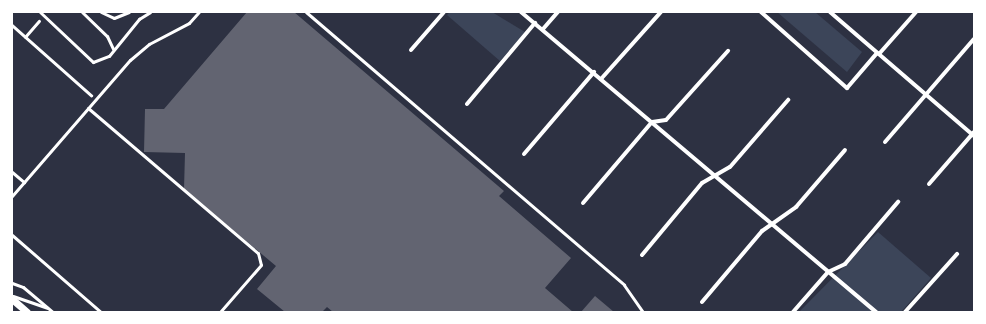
<!DOCTYPE html>
<html>
<head>
<meta charset="utf-8">
<style>
	body { margin:0 }
	#map { position:relative; width:986px; height:324px; overflow:hidden; background:#2d3142; font-family:Ubuntu,sans-serif }
	div>[style] { position:absolute }
	[style*='--x'] { left:calc(var(--x)*1px); top:calc(var(--y)*1px); width:calc(var(--w)*1px); rotate:calc(var(--a)*1deg) }
	.green>* { inset:0; background:#3c4559 }
	.building>* { inset:0; background:#626471 }
	.path>* { height:2.5px; margin:-1.25px; padding:0 1.25px; transform-origin:1.25px; border-radius:1.25px; background:#fff }
	.service>* { height:3px; margin:-1.5px; padding:0 1.5px; transform-origin:1.5px; border-radius:1.5px; background:#fff }
	.minor>* { height:4px; margin:-2px; padding:0 2px; transform-origin:2px; border-radius:2px; background:#fff }
	.tertiary>* { height:7px; margin:-3.5px; padding:0 3.5px; transform-origin:3.5px; border-radius:3.5px; background:#fff }
	span { translate:-50% -50%; white-space:nowrap; text-align:center; line-height:1.15; -webkit-text-stroke:3px #fff; paint-order:stroke }
	.frame { position:absolute; inset:0; border:13px solid #fff; pointer-events:none }
</style>
</head>
<body>
<div id="map">
	<div class="green">
		<i style="clip-path:polygon(450px 12px,492px 12px,525px 32px,500px 61px,447px 15px)"></i>
		<i style="clip-path:polygon(777px 12px,815px 12px,862px 52px,847px 72px)"></i>
		<i style="clip-path:polygon(878px 232px,931px 278px,901px 312px,799px 312px)"></i>
	</div>
	<div class="building">
		<i style="clip-path:polygon(247px 12px,294px 12px,504px 191px,499px 196px,571px 258px,545px 288px,573px 312px,333px 312px,327px 307px,322px 312px,285px 312px,257px 289px,276px 266px,184px 189px,185px 153px,144px 152px,145px 109px,164px 109px)"></i>
		<i style="clip-path:polygon(595px 296px,614px 312px,581px 312px)"></i>
	</div>
	<div class="path">
		<i style="--x:12;--y:25;--w:106;--a:41.5"></i>
		<i style="--x:25;--y:37;--w:21;--a:-49"></i>
	</div>
	<div class="service">
		<i style="--x:40;--y:12;--w:73;--a:43.3"></i>
		<i style="--x:93;--y:62;--w:17;--a:-21"></i>
		<i style="--x:109;--y:56;--w:48;--a:-51"></i>
		<i style="--x:139;--y:19;--w:13;--a:-32"></i>
		<i style="--x:82;--y:12;--w:35;--a:44"></i>
		<i style="--x:107;--y:36;--w:14;--a:65"></i>
		<i style="--x:101;--y:12;--w:14;--a:25"></i>
		<i style="--x:114;--y:18;--w:16;--a:-22"></i>
		<i style="--x:306;--y:12;--w:419;--a:40.6"></i>
		<i style="--x:624;--y:285;--w:33;--a:55"></i>
		<i style="--x:88;--y:108;--w:223;--a:40.5"></i>
		<i style="--x:258;--y:253;--w:12;--a:76"></i>
		<i style="--x:261;--y:265;--w:62;--a:131.1"></i>
		<i style="--x:12;--y:172;--w:16;--a:40"></i>
		<i style="--x:12;--y:196;--w:180;--a:-49.1"></i>
		<i style="--x:130;--y:60;--w:25;--a:-40"></i>
		<i style="--x:149;--y:44;--w:45;--a:-27.7"></i>
		<i style="--x:189;--y:23;--w:15;--a:-48"></i>
		<i style="--x:12;--y:235;--w:118;--a:40.9"></i>
		<i style="--x:12;--y:283;--w:12;--a:20"></i>
		<i style="--x:23;--y:287;--w:39;--a:40"></i>
		<i style="--x:13;--y:296;--w:36;--a:19"></i>
	</div>
	<div class="minor">
		<i style="--x:521;--y:12;--w:465;--a:40.2"></i>
		<i style="--x:761;--y:12;--w:115;--a:41.5"></i>
		<i style="--x:847;--y:88;--w:46;--a:-49.4"></i>
		<i style="--x:830;--y:12;--w:190;--a:40.7"></i>
		<i style="--x:543;--y:29;--w:23;--a:-49"></i>
		<i style="--x:411;--y:50;--w:50;--a:-49"></i>
		<i style="--x:879;--y:54;--w:56;--a:-48.6"></i>
		<i style="--x:601;--y:79;--w:90;--a:-48.2"></i>
		<i style="--x:467;--y:104;--w:106;--a:-50"></i>
		<i style="--x:885;--y:142;--w:136;--a:-49.2"></i>
		<i style="--x:524;--y:154;--w:108;--a:-49.5"></i>
		<i style="--x:929;--y:184;--w:69;--a:-49.1"></i>
		<i style="--x:583;--y:203;--w:106;--a:-49.6"></i>
		<i style="--x:652;--y:122;--w:14;--a:-8"></i>
		<i style="--x:666;--y:120;--w:93;--a:-48.1"></i>
		<i style="--x:642;--y:255;--w:94;--a:-50.2"></i>
		<i style="--x:702;--y:183;--w:32;--a:-30"></i>
		<i style="--x:730;--y:167;--w:89;--a:-49.1"></i>
		<i style="--x:702;--y:302;--w:93;--a:-49.8"></i>
		<i style="--x:762;--y:231;--w:42;--a:-35.2"></i>
		<i style="--x:796;--y:207;--w:75;--a:-49.3"></i>
		<i style="--x:793;--y:312;--w:53;--a:-48.8"></i>
		<i style="--x:828;--y:272;--w:19;--a:-25"></i>
		<i style="--x:845;--y:264;--w:82;--a:-49.5"></i>
		<i style="--x:905;--y:312;--w:78;--a:-48.1"></i>
	</div>
	<div class="tertiary">
		<i style="--x:12;--y:299;--w:20;--a:41"></i>
	</div>
	<div class="frame"></div>
</div>
</body>
</html>
